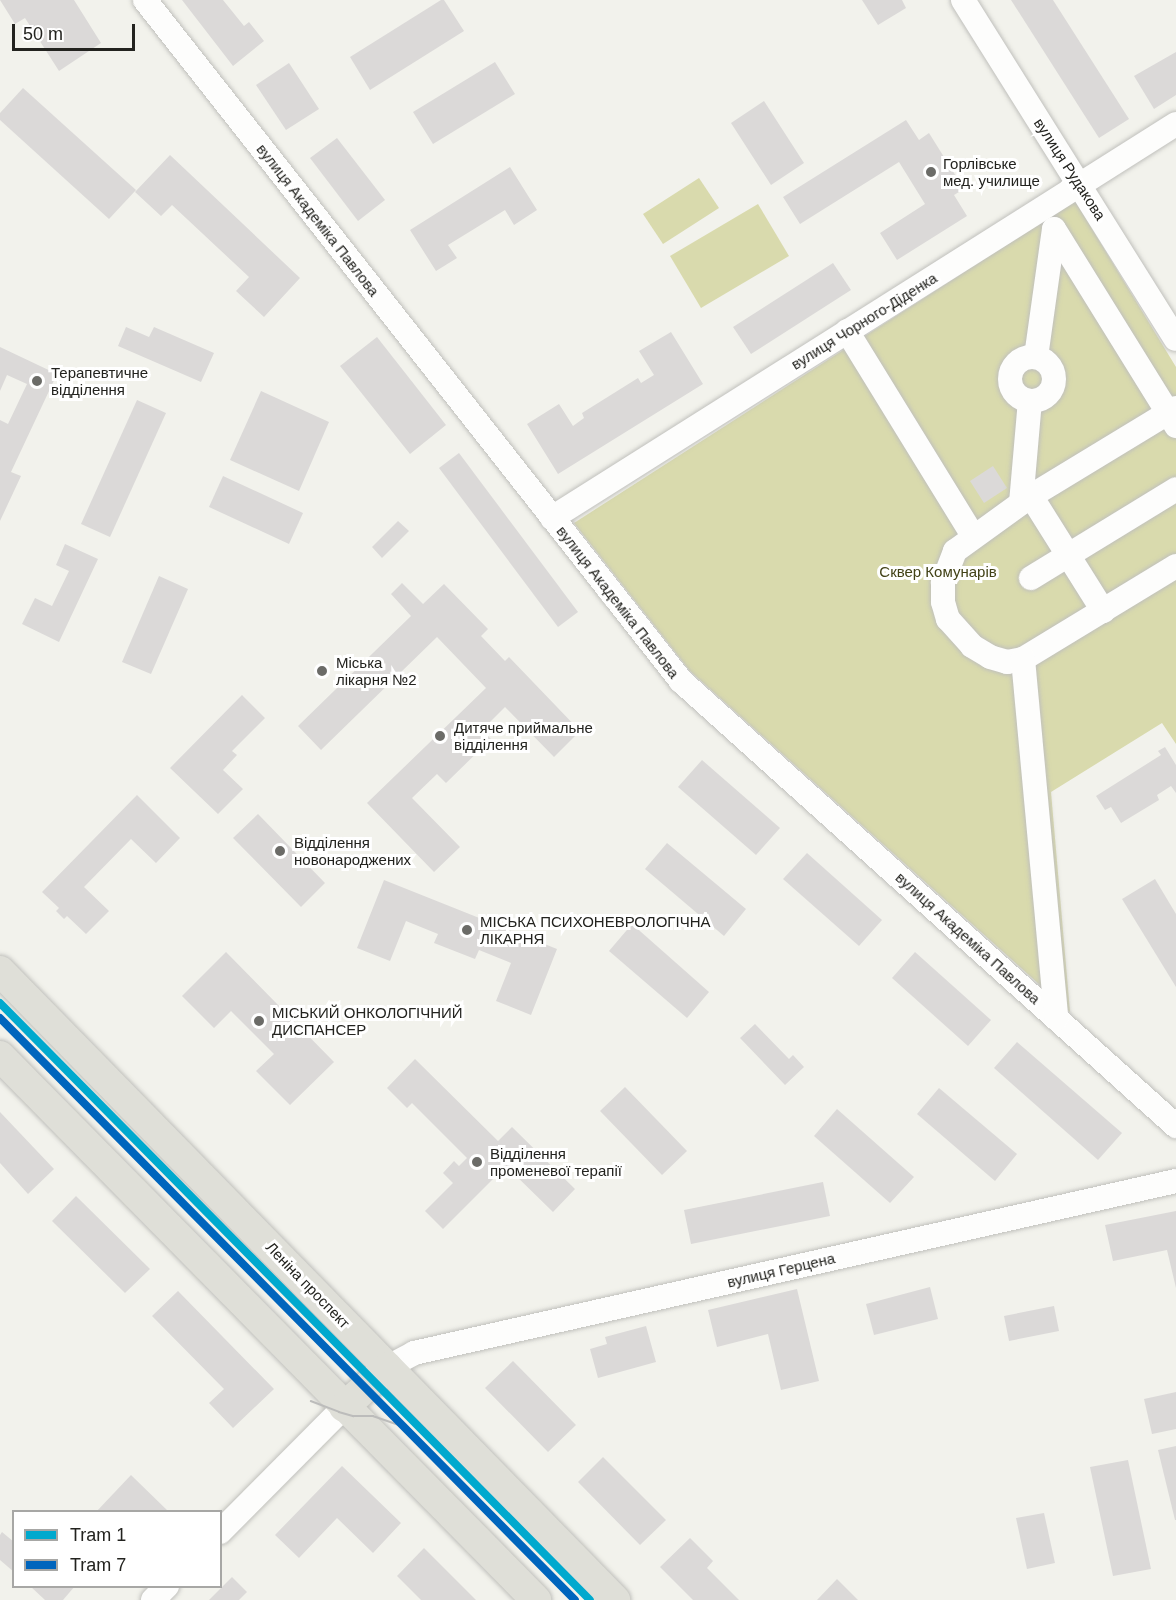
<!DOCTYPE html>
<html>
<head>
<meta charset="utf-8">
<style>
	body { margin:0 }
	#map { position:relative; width:1176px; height:1600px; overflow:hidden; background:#f2f2ec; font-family:Arial,sans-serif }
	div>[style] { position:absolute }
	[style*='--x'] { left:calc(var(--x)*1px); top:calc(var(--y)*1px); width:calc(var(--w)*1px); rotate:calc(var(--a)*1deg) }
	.green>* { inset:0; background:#d9daad }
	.building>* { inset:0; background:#dbd9d8 }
	.roads { filter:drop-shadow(0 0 2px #c0c0bc) drop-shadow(0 0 2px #c0c0bc) }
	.minor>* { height:24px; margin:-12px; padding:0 12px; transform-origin:12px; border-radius:12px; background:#fdfdfc }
	.minor>.ring { margin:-12px; padding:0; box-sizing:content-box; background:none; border:24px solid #fdfdfc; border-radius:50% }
	.major>* { height:30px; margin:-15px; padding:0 15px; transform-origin:15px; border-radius:15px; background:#dfdfd8 }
	.tram>* { height:1.5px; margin:-0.75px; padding:0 0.75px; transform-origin:0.75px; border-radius:0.75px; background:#bcbcbb }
	.tram-1>* { height:8px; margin:-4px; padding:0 4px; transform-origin:4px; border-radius:4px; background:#00a9ce }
	.tram-2>* { height:8px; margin:-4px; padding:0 4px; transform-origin:4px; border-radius:4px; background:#0065bd }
	.dots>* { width:16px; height:16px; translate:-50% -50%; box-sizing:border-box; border:3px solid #fff; border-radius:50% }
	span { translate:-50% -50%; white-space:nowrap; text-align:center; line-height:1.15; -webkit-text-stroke:6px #fff; paint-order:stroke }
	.poi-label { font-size:15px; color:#23231f }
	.left { translate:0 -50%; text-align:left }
	.street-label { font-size:15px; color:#23231f }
	.park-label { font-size:15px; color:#424217 }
	.legend { position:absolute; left:12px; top:1510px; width:210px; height:78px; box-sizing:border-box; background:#fff; border:2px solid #a7a7a5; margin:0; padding:8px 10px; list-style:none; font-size:18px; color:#23231f }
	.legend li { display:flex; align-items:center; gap:12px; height:30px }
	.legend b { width:30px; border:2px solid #a7a7a5 }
	.scale { position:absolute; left:12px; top:24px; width:123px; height:27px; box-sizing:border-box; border:3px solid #23231f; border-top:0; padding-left:8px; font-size:18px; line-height:21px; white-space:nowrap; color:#23231f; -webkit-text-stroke:4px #fff; paint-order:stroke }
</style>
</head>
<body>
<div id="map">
	<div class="green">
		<i style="clip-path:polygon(699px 178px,719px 208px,663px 244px,643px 214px)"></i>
		<i style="clip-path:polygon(1075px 201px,1176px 367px,1176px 744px,1162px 723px,1051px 792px,1070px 1012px,690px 671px,574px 523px)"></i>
		<i style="clip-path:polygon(758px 204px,789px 256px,701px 308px,670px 256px)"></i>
	</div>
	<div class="building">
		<i style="clip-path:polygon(0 0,74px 0,101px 43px,59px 71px,25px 18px,15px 24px)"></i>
		<i style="clip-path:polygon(182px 0,223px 0,244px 26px,249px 22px,264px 41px,233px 66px)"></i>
		<i style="clip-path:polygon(441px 0,444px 0,464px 31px,370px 90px,350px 57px)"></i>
		<i style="clip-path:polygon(862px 0,902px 0,906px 8px,878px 25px)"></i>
		<i style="clip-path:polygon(1011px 0,1053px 0,1129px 119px,1099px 138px)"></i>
		<i style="clip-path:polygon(1176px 52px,1176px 95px,1154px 109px,1134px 76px)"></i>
		<i style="clip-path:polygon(495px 62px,515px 94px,433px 144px,413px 112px)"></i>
		<i style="clip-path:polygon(289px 63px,319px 109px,286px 130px,256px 85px)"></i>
		<i style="clip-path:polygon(23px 88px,136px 190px,109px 219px,0 120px,0 113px)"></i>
		<i style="clip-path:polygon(764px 101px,804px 163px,771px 185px,731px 123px)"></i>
		<i style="clip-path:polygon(906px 120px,919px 140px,929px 133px,964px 189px,954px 195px,967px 216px,897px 260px,880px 233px,925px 204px,899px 162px,800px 224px,783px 197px)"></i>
		<i style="clip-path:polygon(337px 138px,385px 200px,358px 221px,310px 158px)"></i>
		<i style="clip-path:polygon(170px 155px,300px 278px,264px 317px,236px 291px,249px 277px,172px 205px,161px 216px,135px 192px)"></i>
		<i style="clip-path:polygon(510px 167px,537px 210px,514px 225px,505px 210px,448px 245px,457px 258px,436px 271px,410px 230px)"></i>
		<i style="clip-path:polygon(833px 263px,851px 290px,751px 354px,733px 327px)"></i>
		<i style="clip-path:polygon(126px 327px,149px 337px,154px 327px,214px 353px,201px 382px,118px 346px)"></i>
		<i style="clip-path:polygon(671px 332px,703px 384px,558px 474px,527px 424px,559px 404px,573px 426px,584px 418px,582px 413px,638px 378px,641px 383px,654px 375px,639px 351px)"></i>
		<i style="clip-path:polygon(377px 337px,446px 425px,410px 454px,340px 366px)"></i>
		<i style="clip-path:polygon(0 347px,57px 374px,11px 472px,21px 476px,0 521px,0 420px,8px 424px,27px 384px,7px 375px,0 391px)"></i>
		<i style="clip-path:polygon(261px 391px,329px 422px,299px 491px,230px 460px)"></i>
		<i style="clip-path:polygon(137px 400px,166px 413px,110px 537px,81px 524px)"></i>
		<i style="clip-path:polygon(459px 453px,578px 612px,558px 627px,439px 468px)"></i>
		<i style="clip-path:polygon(993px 466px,1007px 488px,984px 503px,970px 481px)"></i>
		<i style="clip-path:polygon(223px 476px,303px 513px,289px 544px,209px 507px)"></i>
		<i style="clip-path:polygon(398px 521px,409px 531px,382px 558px,372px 547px)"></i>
		<i style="clip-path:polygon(65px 544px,98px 559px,59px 642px,22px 624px,35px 598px,52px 606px,69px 571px,56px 565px)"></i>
		<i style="clip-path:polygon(159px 576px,188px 589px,151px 674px,122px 662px)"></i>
		<i style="clip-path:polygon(402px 583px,423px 604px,444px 584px,488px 629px,481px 636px,505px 661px,509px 657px,580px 731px,554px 757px,505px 707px,482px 730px,491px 739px,446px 783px,437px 774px,412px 798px,460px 847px,434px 872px,367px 803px,486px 688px,437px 637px,321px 750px,298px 726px,411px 616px,391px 594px)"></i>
		<i style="clip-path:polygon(242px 695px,265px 718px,232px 751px,237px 755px,223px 770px,243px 789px,218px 814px,170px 768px)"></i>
		<i style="clip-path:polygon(1165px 747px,1176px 765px,1176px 793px,1171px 786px,1157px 795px,1159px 800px,1121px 823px,1111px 807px,1105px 810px,1096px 796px,1161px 755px,1158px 751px)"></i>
		<i style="clip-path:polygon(702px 760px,780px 828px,756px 855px,678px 787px)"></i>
		<i style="clip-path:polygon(137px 795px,180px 838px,156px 863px,131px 839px,84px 887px,109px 911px,86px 934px,67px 916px,64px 919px,56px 911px,59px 908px,42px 892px)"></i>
		<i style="clip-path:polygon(258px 814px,325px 883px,301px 907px,233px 838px)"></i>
		<i style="clip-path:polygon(667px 843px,746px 909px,724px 936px,645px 869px)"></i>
		<i style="clip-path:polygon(807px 853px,882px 920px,859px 946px,783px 879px)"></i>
		<i style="clip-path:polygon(1155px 879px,1176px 914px,1176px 987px,1122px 899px)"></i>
		<i style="clip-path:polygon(384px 880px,557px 949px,531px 1015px,496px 1001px,511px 963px,479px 950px,475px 959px,434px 943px,438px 934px,406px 921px,390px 961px,357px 948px)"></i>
		<i style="clip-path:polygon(632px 924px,709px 992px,687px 1018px,609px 951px)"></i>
		<i style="clip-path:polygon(226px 952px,334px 1062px,290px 1105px,256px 1071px,274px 1054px,231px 1011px,214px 1028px,182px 996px)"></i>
		<i style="clip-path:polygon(915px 952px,991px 1020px,968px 1046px,892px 978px)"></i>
		<i style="clip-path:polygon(755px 1024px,789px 1059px,793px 1055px,804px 1067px,785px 1085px,740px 1038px)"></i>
		<i style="clip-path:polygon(1017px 1042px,1122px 1133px,1098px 1160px,994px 1068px)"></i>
		<i style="clip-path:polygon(415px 1059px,498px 1141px,512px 1127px,575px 1189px,553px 1212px,506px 1166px,443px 1229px,425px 1211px,453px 1183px,443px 1173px,454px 1161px,459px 1166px,467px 1158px,412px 1103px,407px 1108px,387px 1088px)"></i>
		<i style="clip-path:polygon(625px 1087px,687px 1151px,662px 1175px,600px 1111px)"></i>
		<i style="clip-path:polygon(939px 1088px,1017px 1154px,995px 1181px,917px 1114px)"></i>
		<i style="clip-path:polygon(837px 1109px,914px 1177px,890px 1203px,814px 1136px)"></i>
		<i style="clip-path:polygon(0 1112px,54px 1169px,28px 1194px,0 1163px)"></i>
		<i style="clip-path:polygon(823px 1182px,830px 1216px,691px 1244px,684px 1210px)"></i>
		<i style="clip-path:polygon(76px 1196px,150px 1269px,125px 1293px,52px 1221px)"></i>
		<i style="clip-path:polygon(1176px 1211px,1176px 1288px,1167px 1250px,1113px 1261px,1105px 1225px)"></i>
		<i style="clip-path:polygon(930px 1287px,938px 1319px,874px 1335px,866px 1304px)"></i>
		<i style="clip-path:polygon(797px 1289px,819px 1381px,781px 1390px,768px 1334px,717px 1347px,708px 1310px)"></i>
		<i style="clip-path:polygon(178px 1291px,274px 1389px,233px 1428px,209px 1403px,224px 1389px,152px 1316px)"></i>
		<i style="clip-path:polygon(1054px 1306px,1059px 1331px,1009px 1341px,1004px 1316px)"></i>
		<i style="clip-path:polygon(646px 1326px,656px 1362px,598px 1378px,590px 1349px,607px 1344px,605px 1337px)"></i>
		<i style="clip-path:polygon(513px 1361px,576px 1425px,548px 1452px,485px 1388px)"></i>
		<i style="clip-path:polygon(1176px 1392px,1176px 1429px,1152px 1434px,1144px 1399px)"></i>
		<i style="clip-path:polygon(1176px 1446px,1176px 1520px,1175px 1520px,1158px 1450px)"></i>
		<i style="clip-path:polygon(603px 1457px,666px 1520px,640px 1545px,578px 1482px)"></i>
		<i style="clip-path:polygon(1128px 1460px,1151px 1569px,1113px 1576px,1090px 1467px)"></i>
		<i style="clip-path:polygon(342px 1466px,401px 1523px,373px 1553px,337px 1518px,299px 1558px,275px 1535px)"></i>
		<i style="clip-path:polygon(131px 1475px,169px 1512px,96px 1512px)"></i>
		<i style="clip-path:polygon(1044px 1513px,1055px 1563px,1027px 1569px,1016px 1518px)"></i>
		<i style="clip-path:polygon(2px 1532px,14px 1542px,14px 1572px,0 1560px,0 1535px)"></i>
		<i style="clip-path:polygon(690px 1538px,713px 1561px,707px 1568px,739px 1600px,693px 1600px,660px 1567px)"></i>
		<i style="clip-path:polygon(424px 1548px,476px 1600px,421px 1600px,397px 1576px)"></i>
		<i style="clip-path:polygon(232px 1577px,247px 1592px,239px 1600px,209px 1600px)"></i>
		<i style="clip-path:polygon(837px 1579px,858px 1600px,817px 1600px)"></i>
		<i style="clip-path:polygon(30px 1586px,75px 1586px,63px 1600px,45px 1600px)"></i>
	</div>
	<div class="roads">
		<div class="minor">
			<i style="--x:145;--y:0;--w:867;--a:51.79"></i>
			<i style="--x:681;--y:681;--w:666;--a:41.96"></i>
			<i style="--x:963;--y:0;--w:400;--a:57.9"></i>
			<i style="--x:1054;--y:229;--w:232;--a:58.2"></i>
			<i style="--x:847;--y:331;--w:241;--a:58.4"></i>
			<i style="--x:1036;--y:357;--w:129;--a:-82"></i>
			<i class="ring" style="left:1010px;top:357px;width:20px;height:20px"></i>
			<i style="--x:1176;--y:408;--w:170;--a:148.7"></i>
			<i style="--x:1031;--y:496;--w:94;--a:144.1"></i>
			<i style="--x:955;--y:551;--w:34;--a:111"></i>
			<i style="--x:943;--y:583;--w:19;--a:90"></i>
			<i style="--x:943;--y:602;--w:18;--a:74"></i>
			<i style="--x:948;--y:619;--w:36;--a:48"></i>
			<i style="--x:972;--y:646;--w:21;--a:31"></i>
			<i style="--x:990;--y:657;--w:18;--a:16"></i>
			<i style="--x:1007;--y:662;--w:16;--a:-11"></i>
			<i style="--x:1023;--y:659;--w:179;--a:-31.3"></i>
			<i style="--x:1031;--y:496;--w:136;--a:57.9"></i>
			<i style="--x:1021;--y:503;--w:102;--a:-85"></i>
			<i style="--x:552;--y:518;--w:738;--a:-32.27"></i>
			<i style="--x:1031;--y:578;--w:170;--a:-31.5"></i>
			<i style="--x:1023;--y:659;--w:361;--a:84.7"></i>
			<i style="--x:388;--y:1367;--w:30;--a:-28"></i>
			<i style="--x:414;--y:1353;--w:781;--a:-12.72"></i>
			<i style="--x:220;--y:1532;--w:176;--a:-45.2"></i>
			<i style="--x:153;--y:1600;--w:20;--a:-45"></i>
		</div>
		<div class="major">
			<i style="--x:0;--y:971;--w:880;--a:45.64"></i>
			<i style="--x:0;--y:1056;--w:764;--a:45.42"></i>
			<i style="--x:344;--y:1407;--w:59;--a:-42.3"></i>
		</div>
	</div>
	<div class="tram">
		<i style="--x:311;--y:1401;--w:30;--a:21"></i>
		<i style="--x:339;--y:1412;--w:15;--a:16"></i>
		<i style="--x:353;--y:1416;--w:20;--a:0"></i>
		<i style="--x:373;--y:1416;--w:28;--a:19"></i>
	</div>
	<div class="tram-1">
		<i style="--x:0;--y:1003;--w:839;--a:45.34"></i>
	</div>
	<div class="tram-2">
		<i style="--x:0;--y:1018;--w:818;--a:45.35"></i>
	</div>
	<div class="dots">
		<i style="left:931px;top:172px;background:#6b6b67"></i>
		<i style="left:37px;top:381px;background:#6b6b67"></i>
		<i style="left:322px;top:671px;background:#6b6b67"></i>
		<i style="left:440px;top:736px;background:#6b6b67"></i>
		<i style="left:280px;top:851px;background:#6b6b67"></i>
		<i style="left:467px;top:930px;background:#6b6b67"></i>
		<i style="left:259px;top:1021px;background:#6b6b67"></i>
		<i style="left:477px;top:1162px;background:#6b6b67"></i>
	</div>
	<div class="poi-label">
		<span class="left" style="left:943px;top:172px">Горлівське<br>мед. училище</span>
		<span class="left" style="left:51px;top:381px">Терапевтичне<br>відділення</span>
		<span class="left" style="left:336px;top:671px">Міська<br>лікарня №2</span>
		<span class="left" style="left:454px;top:736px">Дитяче приймальне<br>відділення</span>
		<span class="left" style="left:294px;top:851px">Відділення<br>новонароджених</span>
		<span class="left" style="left:480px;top:930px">МІСЬКА ПСИХОНЕВРОЛОГІЧНА<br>ЛІКАРНЯ</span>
		<span class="left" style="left:272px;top:1021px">МІСЬКИЙ ОНКОЛОГІЧНИЙ<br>ДИСПАНСЕР</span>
		<span class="left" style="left:490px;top:1162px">Відділення<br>променевої терапії</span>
	</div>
	<div class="street-label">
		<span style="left:1070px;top:169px;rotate:57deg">вулиця Рудакова</span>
		<span style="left:318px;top:220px;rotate:52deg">вулиця Академіка Павлова</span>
		<span style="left:864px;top:321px;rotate:-32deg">вулиця Чорного-Діденка</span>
		<span style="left:618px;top:602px;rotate:52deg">вулиця Академіка Павлова</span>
		<span style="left:968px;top:938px;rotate:42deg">вулиця Академіка Павлова</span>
		<span style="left:781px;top:1270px;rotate:-13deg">вулиця Герцена</span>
		<span style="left:308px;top:1285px;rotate:46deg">Леніна проспект</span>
	</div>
	<div class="park-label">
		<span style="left:938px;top:572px">Сквер Комунарів</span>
	</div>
	<ul class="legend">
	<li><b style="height:8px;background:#00a9ce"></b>Tram 1</li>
	<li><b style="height:8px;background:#0065bd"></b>Tram 7</li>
	</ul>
	<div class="scale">50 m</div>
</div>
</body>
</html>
